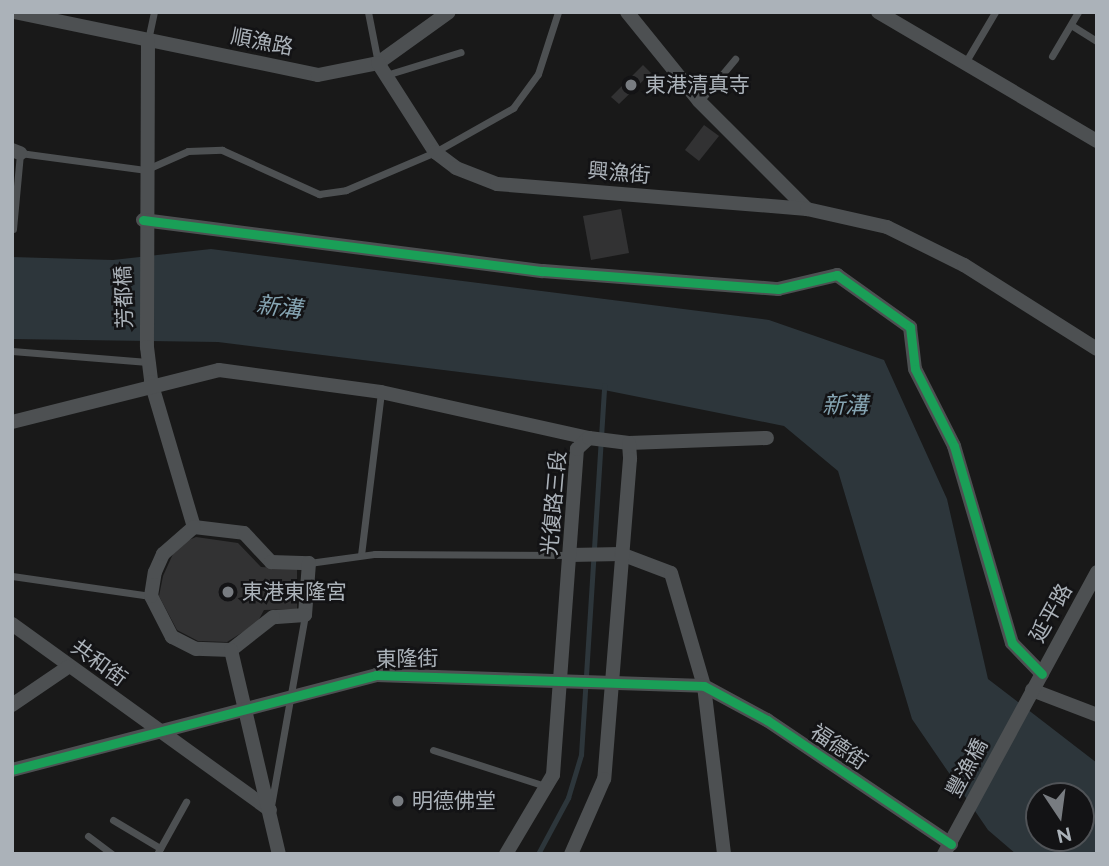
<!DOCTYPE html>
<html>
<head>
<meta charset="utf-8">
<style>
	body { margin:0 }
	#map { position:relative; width:1109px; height:866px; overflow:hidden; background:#191919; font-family:Raleway,"Noto Sans TC",sans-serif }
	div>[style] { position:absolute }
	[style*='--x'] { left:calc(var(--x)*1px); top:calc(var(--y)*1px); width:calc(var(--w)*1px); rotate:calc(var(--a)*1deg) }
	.water>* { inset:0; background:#2d363b }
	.stream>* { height:4.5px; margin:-2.25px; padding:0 2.25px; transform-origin:2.25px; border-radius:2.25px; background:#2d363b }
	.building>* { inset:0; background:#323233 }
	.lane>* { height:7px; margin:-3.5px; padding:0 3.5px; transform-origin:3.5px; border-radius:3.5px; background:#4d5052 }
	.street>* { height:14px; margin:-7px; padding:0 7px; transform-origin:7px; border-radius:7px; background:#4d5052 }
	.cycleway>* { height:9px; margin:-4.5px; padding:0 4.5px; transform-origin:4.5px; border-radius:4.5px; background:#1a9f57 }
	.dots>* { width:19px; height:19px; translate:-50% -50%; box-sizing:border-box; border:4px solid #131315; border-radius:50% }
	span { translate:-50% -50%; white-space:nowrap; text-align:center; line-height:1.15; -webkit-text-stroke:5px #131315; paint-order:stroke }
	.street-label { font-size:21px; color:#abb2b9 }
	.poi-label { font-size:21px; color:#abb2b9 }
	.left { translate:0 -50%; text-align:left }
	.water-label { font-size:23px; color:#85a4b2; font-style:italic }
	.frame { position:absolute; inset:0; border:14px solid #abb2b9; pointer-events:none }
	.north { position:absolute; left:1025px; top:782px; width:70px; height:70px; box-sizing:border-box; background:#131315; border:2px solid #505357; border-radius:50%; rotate:167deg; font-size:19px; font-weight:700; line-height:28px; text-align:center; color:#abb2b9 }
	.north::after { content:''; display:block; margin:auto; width:24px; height:32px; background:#787c81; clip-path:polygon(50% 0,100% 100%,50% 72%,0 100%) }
</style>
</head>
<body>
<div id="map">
	<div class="water">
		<i style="clip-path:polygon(evenodd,211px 249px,769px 320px,884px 360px,947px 499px,988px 679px,1097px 763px,1097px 854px,1016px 854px,988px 830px,912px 719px,838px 471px,784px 426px,604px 390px,218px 342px,12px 339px,12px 257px,113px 260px,211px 249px,1039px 796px,1081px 796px,1081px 838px,1039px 838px,1039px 796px)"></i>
	</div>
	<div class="stream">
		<i style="--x:538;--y:854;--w:64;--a:-61.8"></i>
		<i style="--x:568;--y:798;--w:45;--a:-73.2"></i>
		<i style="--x:581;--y:755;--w:370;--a:-86.4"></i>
	</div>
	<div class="building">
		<i style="clip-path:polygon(643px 65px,651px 73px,619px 104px,611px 97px)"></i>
		<i style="clip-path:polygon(704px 125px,719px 136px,699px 161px,685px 150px)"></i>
		<i style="clip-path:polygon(621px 209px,629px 253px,591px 260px,583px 216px)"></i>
		<i style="clip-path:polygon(196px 537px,238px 543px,261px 567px,297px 569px,297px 609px,264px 610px,257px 623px,227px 642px,198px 641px,177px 630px,159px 596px,163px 576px,177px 545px)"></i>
	</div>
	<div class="lane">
		<i style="--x:368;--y:12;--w:52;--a:78.9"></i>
		<i style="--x:1071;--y:25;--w:31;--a:32"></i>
		<i style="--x:148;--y:40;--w:29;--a:-78"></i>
		<i style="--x:1052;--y:56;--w:51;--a:-59.4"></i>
		<i style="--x:965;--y:63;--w:59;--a:-59.5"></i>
		<i style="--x:386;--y:75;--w:78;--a:-17"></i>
		<i style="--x:700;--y:101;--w:55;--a:-50.2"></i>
		<i style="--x:13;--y:229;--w:76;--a:-84.7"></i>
		<i style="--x:20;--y:153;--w:126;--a:7.7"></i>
		<i style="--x:145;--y:170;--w:47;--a:-23.8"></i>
		<i style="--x:188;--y:151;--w:34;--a:-2"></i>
		<i style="--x:222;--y:150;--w:107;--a:24.4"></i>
		<i style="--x:319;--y:194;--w:27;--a:-8"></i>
		<i style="--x:346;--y:190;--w:97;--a:-23.1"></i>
		<i style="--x:435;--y:152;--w:90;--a:-29.4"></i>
		<i style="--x:513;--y:108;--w:42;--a:-53.7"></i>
		<i style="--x:538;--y:74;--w:65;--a:-72.1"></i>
		<i style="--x:12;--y:351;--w:136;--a:4.6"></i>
		<i style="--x:361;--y:555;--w:163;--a:-83"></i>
		<i style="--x:309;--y:563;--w:67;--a:-7.8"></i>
		<i style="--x:375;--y:554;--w:195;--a:0.3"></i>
		<i style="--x:12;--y:576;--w:140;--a:8.2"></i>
		<i style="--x:433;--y:750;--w:121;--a:17.8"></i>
		<i style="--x:271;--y:806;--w:194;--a:-79.9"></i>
		<i style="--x:113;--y:820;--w:55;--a:30.8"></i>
		<i style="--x:88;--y:836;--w:30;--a:37"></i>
		<i style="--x:157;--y:854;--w:60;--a:-60.9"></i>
	</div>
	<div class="street">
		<i style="--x:14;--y:12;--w:310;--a:11.7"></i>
		<i style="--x:318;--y:75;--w:61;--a:-11.3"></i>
		<i style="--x:378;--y:63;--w:87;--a:-35.7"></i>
		<i style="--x:627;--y:12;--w:114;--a:51"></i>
		<i style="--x:699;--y:101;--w:153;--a:45"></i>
		<i style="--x:878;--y:12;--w:254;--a:30.5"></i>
		<i style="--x:148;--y:41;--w:306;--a:90.2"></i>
		<i style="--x:147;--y:347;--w:35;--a:83"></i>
		<i style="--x:151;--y:382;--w:151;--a:73.5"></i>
		<i style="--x:378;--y:63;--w:106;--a:57.4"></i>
		<i style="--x:435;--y:152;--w:26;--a:37"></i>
		<i style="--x:456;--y:168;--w:44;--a:21.3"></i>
		<i style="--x:497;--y:184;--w:311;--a:4.6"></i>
		<i style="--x:807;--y:209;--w:82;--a:12.7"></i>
		<i style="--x:887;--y:227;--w:86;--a:26.3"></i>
		<i style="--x:964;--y:265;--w:157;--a:32.3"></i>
		<i style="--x:12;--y:150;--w:9;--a:21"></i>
		<i style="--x:143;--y:220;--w:403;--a:7.3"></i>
		<i style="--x:543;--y:271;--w:236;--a:4.4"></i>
		<i style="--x:778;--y:289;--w:61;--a:-13.3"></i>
		<i style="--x:837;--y:275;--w:90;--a:35.5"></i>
		<i style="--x:910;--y:327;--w:42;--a:83.2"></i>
		<i style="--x:915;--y:369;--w:86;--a:63.1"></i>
		<i style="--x:954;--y:446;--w:205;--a:73.6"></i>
		<i style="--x:1012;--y:643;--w:43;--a:45.9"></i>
		<i style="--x:12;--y:422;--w:213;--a:-14.1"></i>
		<i style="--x:219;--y:370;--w:163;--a:7.7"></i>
		<i style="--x:381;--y:392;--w:213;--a:12.5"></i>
		<i style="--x:629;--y:443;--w:138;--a:-2.1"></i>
		<i style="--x:194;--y:527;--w:50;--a:6.8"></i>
		<i style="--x:244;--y:533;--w:40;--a:47"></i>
		<i style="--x:271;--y:562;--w:38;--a:2"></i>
		<i style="--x:309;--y:563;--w:52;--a:94.4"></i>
		<i style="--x:305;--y:615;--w:32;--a:176"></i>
		<i style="--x:273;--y:617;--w:53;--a:141.8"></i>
		<i style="--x:231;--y:650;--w:35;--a:-178"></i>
		<i style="--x:196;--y:649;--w:27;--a:-153"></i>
		<i style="--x:172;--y:637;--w:46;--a:-117.1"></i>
		<i style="--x:151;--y:596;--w:24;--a:-81"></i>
		<i style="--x:155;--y:572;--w:20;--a:-66"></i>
		<i style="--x:163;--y:554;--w:41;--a:-41.1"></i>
		<i style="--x:570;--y:555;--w:51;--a:-1.1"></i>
		<i style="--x:621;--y:554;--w:53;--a:20.8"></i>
		<i style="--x:671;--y:573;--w:118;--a:73.7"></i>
		<i style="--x:704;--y:686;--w:169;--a:83.2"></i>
		<i style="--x:12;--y:624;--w:318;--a:35.8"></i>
		<i style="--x:231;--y:650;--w:210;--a:76.8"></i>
		<i style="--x:1032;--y:690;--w:70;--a:21"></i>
		<i style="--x:12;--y:705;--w:68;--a:-34.2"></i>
		<i style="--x:12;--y:770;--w:376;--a:-14.6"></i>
		<i style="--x:376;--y:675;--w:328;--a:1.9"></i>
		<i style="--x:704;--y:686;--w:72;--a:28.4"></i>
		<i style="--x:767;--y:720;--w:222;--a:34"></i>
		<i style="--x:506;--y:854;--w:92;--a:-59.3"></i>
		<i style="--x:553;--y:775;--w:327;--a:-85.8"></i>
		<i style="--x:577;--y:449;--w:16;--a:-43"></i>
		<i style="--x:589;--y:438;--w:40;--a:7.1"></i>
		<i style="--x:629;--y:443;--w:16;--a:86"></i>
		<i style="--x:630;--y:459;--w:321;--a:94.6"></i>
		<i style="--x:604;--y:779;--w:82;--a:113.7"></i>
		<i style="--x:944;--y:854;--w:321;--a:-61.5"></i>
	</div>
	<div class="cycleway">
		<i style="--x:143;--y:220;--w:403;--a:7.3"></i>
		<i style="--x:543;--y:271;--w:236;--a:4.4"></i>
		<i style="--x:778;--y:289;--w:61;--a:-13.3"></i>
		<i style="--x:837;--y:275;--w:90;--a:35.5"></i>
		<i style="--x:910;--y:327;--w:42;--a:83.2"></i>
		<i style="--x:915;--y:369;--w:86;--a:63.1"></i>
		<i style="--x:954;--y:446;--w:205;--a:73.6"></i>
		<i style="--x:1012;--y:643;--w:43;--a:45.9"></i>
		<i style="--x:12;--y:770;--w:376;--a:-14.6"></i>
		<i style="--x:376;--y:675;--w:328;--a:1.9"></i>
		<i style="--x:704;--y:686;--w:72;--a:28.4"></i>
		<i style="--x:767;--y:720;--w:222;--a:34"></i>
	</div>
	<div class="dots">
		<i style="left:631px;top:85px;background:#787c81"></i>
		<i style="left:228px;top:592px;background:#787c81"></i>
		<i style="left:398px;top:801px;background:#787c81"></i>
	</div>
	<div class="street-label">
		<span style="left:262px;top:42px;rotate:11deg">順漁路</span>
		<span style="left:619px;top:173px;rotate:5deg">興漁街</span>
		<span style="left:124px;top:297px;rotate:-92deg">芳都橋</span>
		<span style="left:554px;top:503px;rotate:-85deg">光復路三段</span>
		<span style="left:1051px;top:613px;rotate:-61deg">延平路</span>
		<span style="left:407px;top:659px;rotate:-1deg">東隆街</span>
		<span style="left:99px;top:663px;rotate:36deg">共和街</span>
		<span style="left:839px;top:747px;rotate:34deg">福德街</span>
		<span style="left:967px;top:768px;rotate:-62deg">豐漁橋</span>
	</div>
	<div class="poi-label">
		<span class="left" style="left:645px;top:85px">東港清真寺</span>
		<span class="left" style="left:242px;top:592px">東港東隆宮</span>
		<span class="left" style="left:412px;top:801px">明德佛堂</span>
	</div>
	<div class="water-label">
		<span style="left:279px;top:307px;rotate:7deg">新溝</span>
		<span style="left:845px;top:405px">新溝</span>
	</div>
	<div class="frame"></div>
	<div class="north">N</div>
</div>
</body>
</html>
